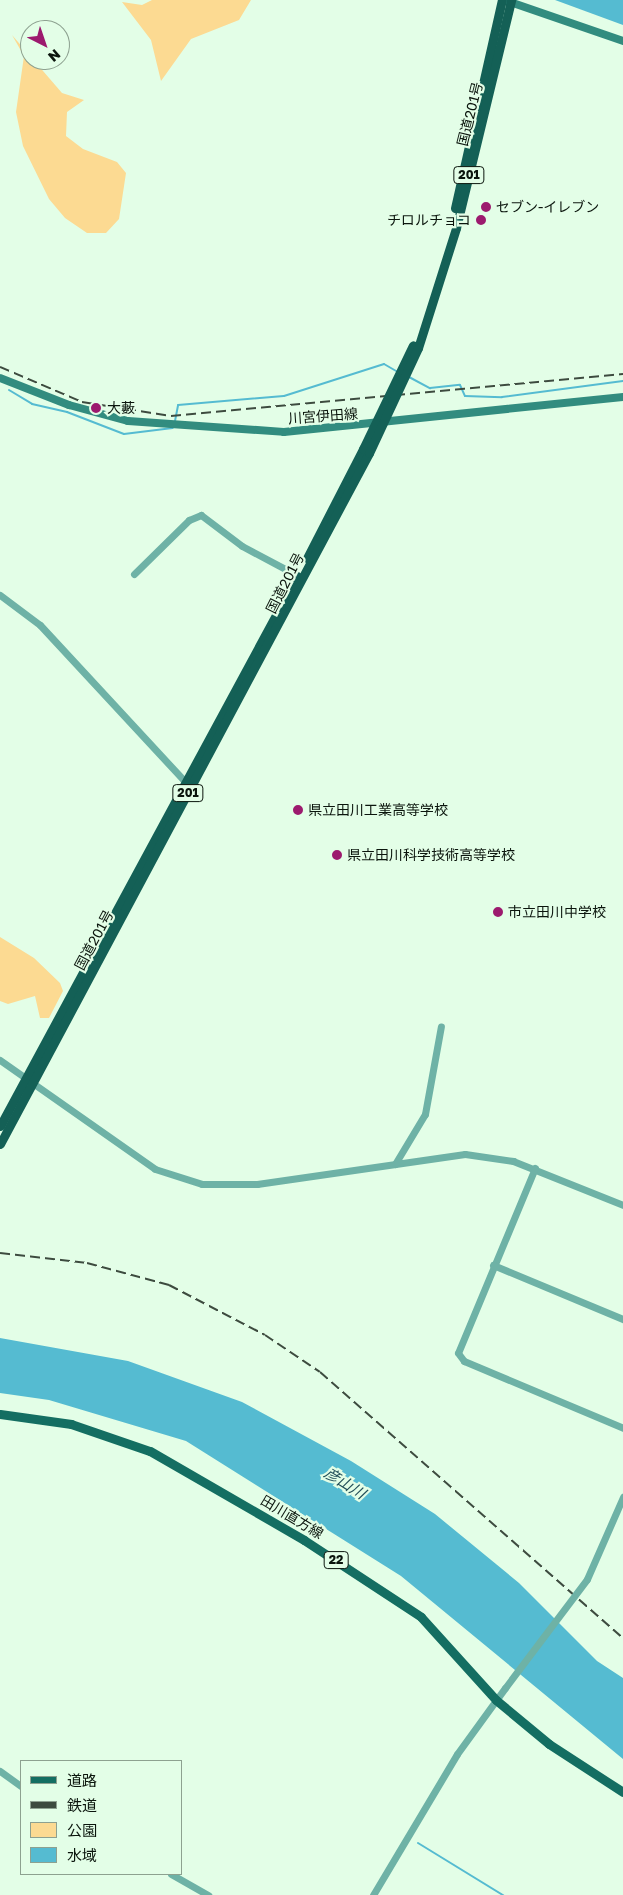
<!DOCTYPE html>
<html>
<head>
<meta charset="utf-8">
<style>
	body { margin:0 }
	#map { position:relative; width:623px; height:1895px; overflow:hidden; background:#e3fee7; font-family:"Golos Text","Noto Sans JP",sans-serif }
	div>[style] { position:absolute }
	[style*='--x'] { left:calc(var(--x)*1px); top:calc(var(--y)*1px); width:calc(var(--w)*1px); rotate:calc(var(--a)*1deg) }
	.green>* { inset:0; background:#fcda92 }
	.water>* { inset:0; background:#55bbd1 }
	.stream>* { height:2px; margin:-1px; padding:0 1px; transform-origin:1px; border-radius:1px; background:#55bbd1 }
	.tertiary>* { height:7px; margin:-3.5px; padding:0 3.5px; transform-origin:3.5px; border-radius:3.5px; background:#6eb2a6 }
	.secondary>* { height:8px; margin:-4px; padding:0 4px; transform-origin:4px; border-radius:4px; background:#328c7f }
	.primary>* { height:9px; margin:-4.5px; padding:0 4.5px; transform-origin:4.5px; border-radius:4.5px; background:#146e62 }
	.trunk>* { height:9px; margin:-4.5px; padding:0 4.5px; transform-origin:4.5px; border-radius:4.5px; background:#146056 }
	.rail>* { height:2px; margin-top:-1px; transform-origin:0; background:repeating-linear-gradient(90deg,#3d4b3f 0 10px,transparent 0 15px) }
	.tertiary-bridge>* { height:7px; margin:-3.5px; padding:0 3.5px; transform-origin:3.5px; border-radius:3.5px; background:#6eb2a6 }
	.trunk-bridge>* { height:9px; margin:-4.5px; padding:0 4.5px; transform-origin:4.5px; border-radius:4.5px; background:#146056 }
	.dots>* { width:14px; height:14px; translate:-50% -50%; box-sizing:border-box; border:2px solid #e3fee7; border-radius:50% }
	span { translate:-50% -50%; white-space:nowrap; text-align:center; line-height:1.15; -webkit-text-stroke:4.5px #e3fee7; paint-order:stroke }
	.shield-label span { padding:1px 4px; background:#e3fee7; border:1px solid; border-radius:4px; -webkit-text-stroke-width:0 }
	.shield-label { font-size:12px; color:#0b150d; font-weight:700 }
	.street-label { font-size:14px; color:#0b150d }
	.poi-label { font-size:14px; color:#0b150d }
	.left { translate:0 -50%; text-align:left }
	.right { translate:-100% -50%; text-align:right }
	.water-label { font-size:15px; color:#214e58; font-style:italic }
	.legend { position:absolute; left:20px; top:1760px; width:162px; height:115px; box-sizing:border-box; background:#e3fee7; border:1px solid #8da190; margin:0; padding:6px 9px; list-style:none; font-size:15px; color:#0b150d }
	.legend li { display:flex; align-items:center; gap:10px; height:25px }
	.legend b { width:25px; border:1px solid #8da190 }
	.north { position:absolute; left:20px; top:20px; width:50px; height:50px; box-sizing:border-box; background:#e3fee7; border:1px solid #8da190; border-radius:50%; rotate:139deg; font-size:14px; font-weight:700; line-height:20px; text-align:center; color:#0b150d }
	.north::after { content:''; display:block; margin:auto; width:18px; height:22px; background:#9c1a6e; clip-path:polygon(50% 0,100% 100%,50% 72%,0 100%) }
</style>
</head>
<body>
<div id="map">
	<div class="green">
		<i style="clip-path:polygon(152px 0,251px 0,239px 20px,191px 39px,161px 81px,151px 40px,122px 2px,142px 5px)"></i>
		<i style="clip-path:polygon(12px 35px,62px 93px,84px 100px,67px 112px,66px 136px,83px 149px,117px 162px,126px 173px,119px 219px,106px 233px,87px 233px,65px 218px,49px 199px,23px 146px,16px 112px,24px 56px)"></i>
		<i style="clip-path:polygon(0 937px,34px 958px,60px 983px,63px 991px,49px 1018px,40px 1018px,35px 996px,8px 1004px,0 1001px)"></i>
	</div>
	<div class="water">
		<i style="clip-path:polygon(555px 0,623px 0,623px 25px)"></i>
		<i style="clip-path:polygon(0 1338px,128px 1361px,242px 1402px,351px 1461px,435px 1514px,519px 1583px,597px 1661px,623px 1678px,623px 1759px,401px 1576px,186px 1441px,49px 1400px,0 1393px)"></i>
	</div>
	<div class="stream">
		<i style="--x:409;--y:377;--w:24;--a:28"></i>
		<i style="--x:430;--y:388;--w:30;--a:-6"></i>
		<i style="--x:460;--y:385;--w:12;--a:66"></i>
		<i style="--x:465;--y:396;--w:37;--a:2"></i>
		<i style="--x:502;--y:397;--w:122;--a:-7.5"></i>
		<i style="--x:9;--y:390;--w:27;--a:31"></i>
		<i style="--x:32;--y:404;--w:36;--a:13"></i>
		<i style="--x:67;--y:412;--w:61;--a:21.1"></i>
		<i style="--x:124;--y:434;--w:49;--a:-7"></i>
		<i style="--x:175;--y:421;--w:16;--a:-79"></i>
		<i style="--x:178;--y:405;--w:106;--a:-4.9"></i>
		<i style="--x:284;--y:396;--w:105;--a:-17.7"></i>
		<i style="--x:384;--y:364;--w:16;--a:30"></i>
		<i style="--x:418;--y:1843;--w:100;--a:31.5"></i>
	</div>
	<div class="tertiary">
		<i style="--x:134;--y:574;--w:77;--a:-44.5"></i>
		<i style="--x:189;--y:520;--w:13;--a:-23"></i>
		<i style="--x:201;--y:515;--w:51;--a:37.1"></i>
		<i style="--x:242;--y:546;--w:53;--a:28"></i>
		<i style="--x:0;--y:595;--w:50;--a:36.9"></i>
		<i style="--x:40;--y:625;--w:219;--a:47.2"></i>
		<i style="--x:0;--y:1060;--w:189;--a:35.1"></i>
		<i style="--x:155;--y:1169;--w:49;--a:17.7"></i>
		<i style="--x:202;--y:1184;--w:55;--a:0"></i>
		<i style="--x:257;--y:1184;--w:210;--a:-8.2"></i>
		<i style="--x:465;--y:1154;--w:49;--a:8.3"></i>
		<i style="--x:513;--y:1161;--w:118;--a:21.8"></i>
		<i style="--x:395;--y:1164;--w:58;--a:-59"></i>
		<i style="--x:425;--y:1114;--w:89;--a:-79.7"></i>
		<i style="--x:535;--y:1168;--w:200;--a:112.6"></i>
		<i style="--x:458;--y:1353;--w:10;--a:53"></i>
		<i style="--x:464;--y:1361;--w:173;--a:22.8"></i>
		<i style="--x:493;--y:1265;--w:141;--a:22.6"></i>
		<i style="--x:587;--y:1579;--w:90;--a:-66.3"></i>
		<i style="--x:0;--y:1771;--w:26;--a:36"></i>
		<i style="--x:171;--y:1874;--w:43;--a:29.6"></i>
		<i style="--x:373;--y:1895;--w:164;--a:-59.2"></i>
		<i style="--x:457;--y:1754;--w:82;--a:-54"></i>
	</div>
	<div class="secondary">
		<i style="--x:507;--y:1;--w:123;--a:19"></i>
		<i style="--x:0;--y:378;--w:74;--a:21.4"></i>
		<i style="--x:69;--y:405;--w:61;--a:15.2"></i>
		<i style="--x:128;--y:421;--w:156;--a:4"></i>
		<i style="--x:284;--y:432;--w:341;--a:-5.9"></i>
	</div>
	<div class="primary">
		<i style="--x:0;--y:1414;--w:72;--a:8"></i>
		<i style="--x:71;--y:1424;--w:83;--a:18.9"></i>
		<i style="--x:150;--y:1451;--w:178;--a:30"></i>
		<i style="--x:304;--y:1540;--w:140;--a:33.3"></i>
		<i style="--x:421;--y:1617;--w:112;--a:47.9"></i>
		<i style="--x:496;--y:1700;--w:69;--a:39.7"></i>
		<i style="--x:549;--y:1744;--w:88;--a:33"></i>
	</div>
	<div class="trunk">
		<i style="--x:455;--y:208;--w:213;--a:-77.3"></i>
		<i style="--x:418;--y:348;--w:126;--a:-72.4"></i>
		<i style="--x:456;--y:228;--w:235;--a:-76.4"></i>
		<i style="--x:307;--y:558;--w:123;--a:-62.8"></i>
		<i style="--x:0;--y:1126;--w:625;--a:-61.63"></i>
		<i style="--x:0;--y:1144;--w:783;--a:-61.9"></i>
	</div>
	<div class="rail">
		<i style="--x:0;--y:367;--w:89;--a:23.1"></i>
		<i style="--x:82;--y:402;--w:90;--a:8.9"></i>
		<i style="--x:171;--y:416;--w:454;--a:-5.3"></i>
		<i style="--x:0;--y:1253;--w:88;--a:6.6"></i>
		<i style="--x:87;--y:1263;--w:85;--a:15"></i>
		<i style="--x:169;--y:1285;--w:108;--a:27.5"></i>
		<i style="--x:265;--y:1335;--w:66;--a:33.9"></i>
		<i style="--x:320;--y:1372;--w:403;--a:41.3"></i>
	</div>
	<div class="tertiary-bridge">
		<i style="--x:505;--y:1688;--w:136;--a:-53"></i>
	</div>
	<div class="trunk-bridge">
		<i style="--x:363;--y:449;--w:115;--a:-64.3"></i>
		<i style="--x:369;--y:453;--w:116;--a:-65"></i>
	</div>
	<div class="dots">
		<i style="left:486px;top:207px;background:#9c1a6e"></i>
		<i style="left:481px;top:220px;background:#9c1a6e"></i>
		<i style="left:96px;top:408px;background:#9c1a6e"></i>
		<i style="left:298px;top:810px;background:#9c1a6e"></i>
		<i style="left:337px;top:855px;background:#9c1a6e"></i>
		<i style="left:498px;top:912px;background:#9c1a6e"></i>
	</div>
	<div class="shield-label">
		<span style="left:469px;top:175px">201</span>
		<span style="left:188px;top:793px">201</span>
		<span style="left:336px;top:1560px">22</span>
	</div>
	<div class="street-label">
		<span style="left:470px;top:114px;rotate:-76deg">国道201号</span>
		<span style="left:323px;top:416px;rotate:-4deg">川宮伊田線</span>
		<span style="left:285px;top:583px;rotate:-63deg">国道201号</span>
		<span style="left:94px;top:940px;rotate:-62deg">国道201号</span>
		<span style="left:292px;top:1517px;rotate:31deg">田川直方線</span>
	</div>
	<div class="poi-label">
		<span class="left" style="left:496px;top:207px">セブン-イレブン</span>
		<span class="right" style="left:471px;top:220px">チロルチョコ</span>
		<span class="left" style="left:107px;top:408px">大藪</span>
		<span class="left" style="left:308px;top:810px">県立田川工業高等学校</span>
		<span class="left" style="left:347px;top:855px">県立田川科学技術高等学校</span>
		<span class="left" style="left:508px;top:912px">市立田川中学校</span>
	</div>
	<div class="water-label">
		<span style="left:345px;top:1483px;rotate:32deg">彦山川</span>
	</div>
	<ul class="legend">
	<li><b style="height:6px;background:#146e62"></b>道路</li>
	<li><b style="height:6px;background:#3d4b3f"></b>鉄道</li>
	<li><b style="height:14px;background:#fcda92"></b>公園</li>
	<li><b style="height:14px;background:#55bbd1"></b>水域</li>
	</ul>
	<div class="north">N</div>
</div>
</body>
</html>
